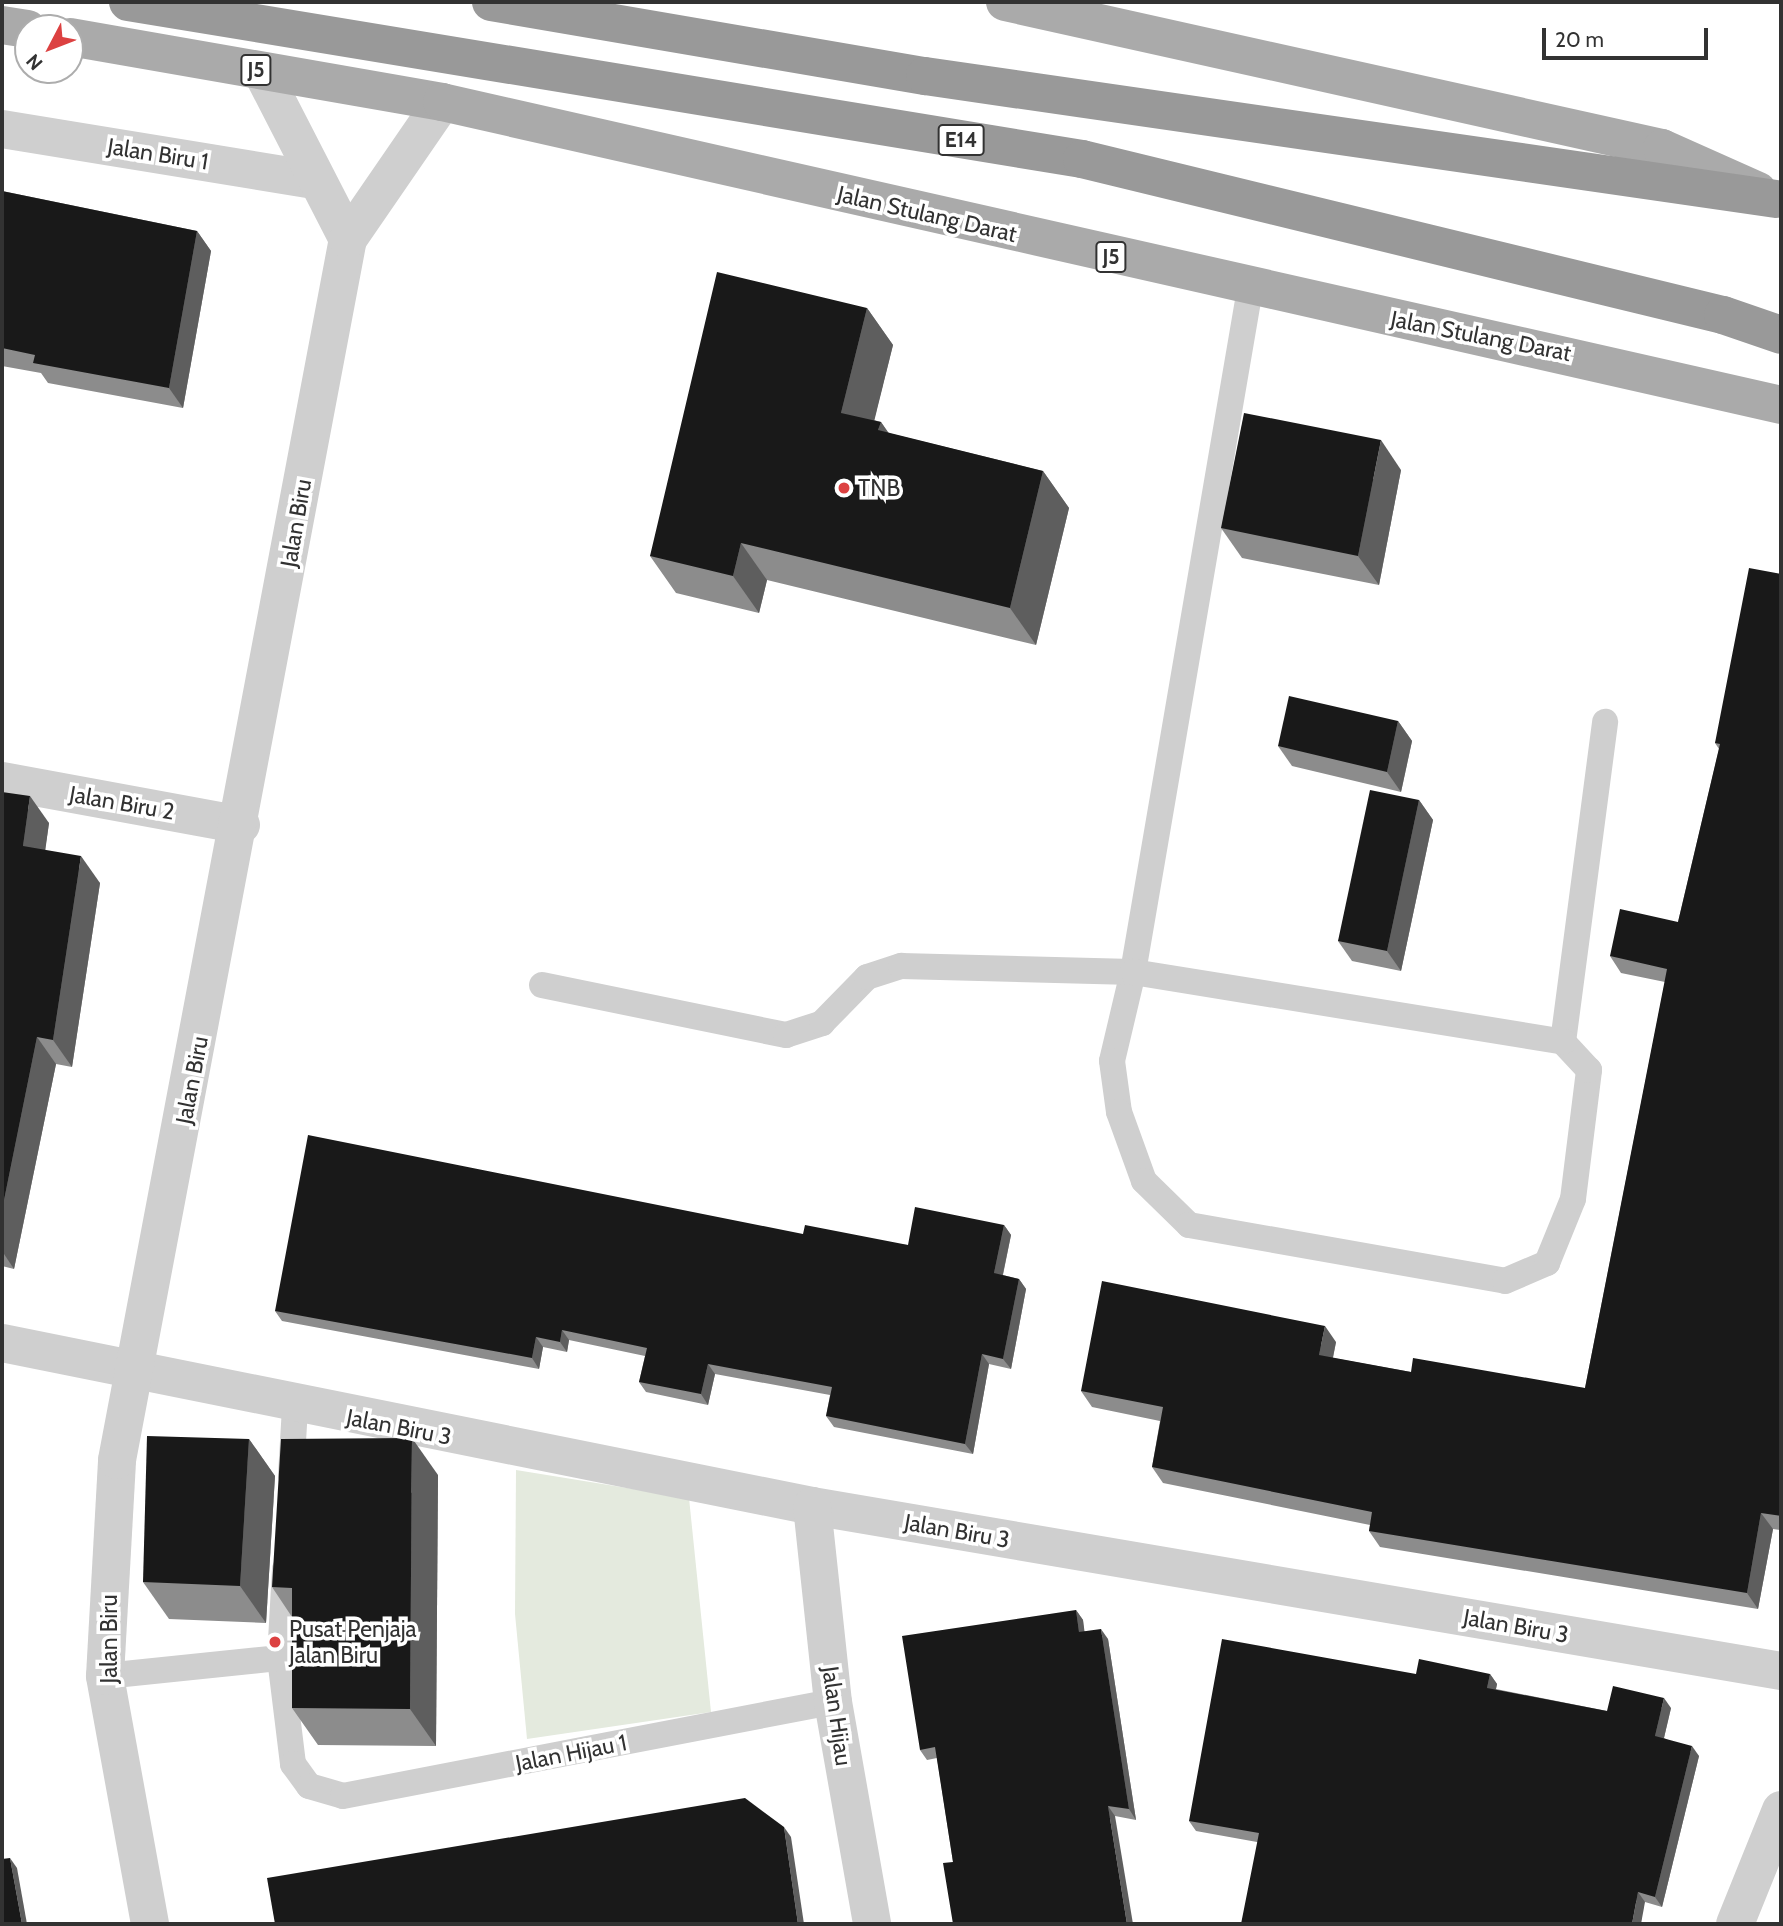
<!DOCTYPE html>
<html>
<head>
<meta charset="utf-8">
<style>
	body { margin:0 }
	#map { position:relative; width:1783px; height:1926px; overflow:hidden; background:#fff; font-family:Cabin,sans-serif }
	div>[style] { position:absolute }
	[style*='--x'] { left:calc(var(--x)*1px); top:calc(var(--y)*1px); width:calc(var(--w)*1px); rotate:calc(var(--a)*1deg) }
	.green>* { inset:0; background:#e4eade }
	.service>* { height:26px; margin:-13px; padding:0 13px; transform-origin:13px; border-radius:13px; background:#cfcfcf }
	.minor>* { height:38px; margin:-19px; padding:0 19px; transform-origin:19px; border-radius:19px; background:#cfcfcf }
	.tertiary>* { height:38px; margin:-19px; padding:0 19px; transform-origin:19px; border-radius:19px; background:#cfcfcf }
	.primary>* { height:38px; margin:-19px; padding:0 19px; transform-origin:19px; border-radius:19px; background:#aaa }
	.motorway>* { height:38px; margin:-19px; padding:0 19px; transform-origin:19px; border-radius:19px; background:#999 }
	.wall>* { inset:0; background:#8c8c8c }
	.shaded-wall>* { inset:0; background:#5e5e5e }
	.building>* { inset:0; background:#191919 }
	.dots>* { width:19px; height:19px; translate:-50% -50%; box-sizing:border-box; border:4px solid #fff; border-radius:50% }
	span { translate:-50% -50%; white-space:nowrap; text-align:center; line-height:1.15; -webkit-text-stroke:7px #fff; paint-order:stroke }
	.shield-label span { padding:2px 5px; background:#fff; border:2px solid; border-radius:5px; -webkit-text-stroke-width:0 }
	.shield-label { font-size:21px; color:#323232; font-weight:700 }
	.street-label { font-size:23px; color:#323232 }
	.poi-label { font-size:23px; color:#323232 }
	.left { translate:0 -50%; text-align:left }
	.frame { position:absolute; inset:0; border:4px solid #323232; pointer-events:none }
	.north { position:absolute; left:14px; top:14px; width:70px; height:70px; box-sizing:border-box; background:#fff; border:2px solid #adadad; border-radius:50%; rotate:228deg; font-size:19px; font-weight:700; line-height:28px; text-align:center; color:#323232 }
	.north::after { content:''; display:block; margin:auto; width:24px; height:32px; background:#dc4141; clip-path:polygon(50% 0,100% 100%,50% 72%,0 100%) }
	.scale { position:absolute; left:1542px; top:28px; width:166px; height:32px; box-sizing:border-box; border:4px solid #323232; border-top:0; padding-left:9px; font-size:21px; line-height:24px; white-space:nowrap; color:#323232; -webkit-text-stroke:5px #fff; paint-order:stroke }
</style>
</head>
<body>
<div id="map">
	<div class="green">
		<i style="clip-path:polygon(516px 1470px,689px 1498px,711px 1712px,527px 1739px,515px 1614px)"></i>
	</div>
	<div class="service">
		<i style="--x:1250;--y:289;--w:693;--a:99.72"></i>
		<i style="--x:1133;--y:972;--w:91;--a:103.3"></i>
		<i style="--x:1112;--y:1061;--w:51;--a:82.2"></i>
		<i style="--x:1119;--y:1112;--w:73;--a:70.1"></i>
		<i style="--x:1144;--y:1181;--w:63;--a:44.4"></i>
		<i style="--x:1189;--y:1225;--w:321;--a:10"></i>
		<i style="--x:1505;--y:1281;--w:46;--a:-23.2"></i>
		<i style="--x:1547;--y:1263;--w:69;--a:-67.9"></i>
		<i style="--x:1573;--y:1199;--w:130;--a:-82.9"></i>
		<i style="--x:1589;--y:1070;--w:38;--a:-133"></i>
		<i style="--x:1563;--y:1042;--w:323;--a:-82.5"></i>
		<i style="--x:542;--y:985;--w:249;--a:11.6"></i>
		<i style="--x:786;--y:1035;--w:38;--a:-18"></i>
		<i style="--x:822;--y:1023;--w:64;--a:-45.6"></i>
		<i style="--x:867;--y:977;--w:36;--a:-18"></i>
		<i style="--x:901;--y:966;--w:232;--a:1.5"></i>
		<i style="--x:1133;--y:972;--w:436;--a:9.2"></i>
		<i style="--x:291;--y:1475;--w:68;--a:-86.6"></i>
		<i style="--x:285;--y:1569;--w:89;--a:93.2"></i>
		<i style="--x:280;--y:1658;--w:107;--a:83"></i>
		<i style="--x:293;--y:1764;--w:27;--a:54"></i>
		<i style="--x:309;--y:1786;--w:35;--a:16"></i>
		<i style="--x:343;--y:1796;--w:499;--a:-10.9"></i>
		<i style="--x:105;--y:1676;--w:176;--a:-5.9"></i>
	</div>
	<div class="minor">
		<i style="--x:2;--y:129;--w:316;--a:9.3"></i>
		<i style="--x:2;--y:781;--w:243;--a:10.4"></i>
		<i style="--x:2;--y:1343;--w:826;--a:11.38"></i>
		<i style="--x:812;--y:1506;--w:983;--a:9.66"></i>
		<i style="--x:812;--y:1506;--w:197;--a:83.9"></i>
		<i style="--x:833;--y:1702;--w:225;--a:80"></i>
		<i style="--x:1735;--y:1924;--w:123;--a:-68"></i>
	</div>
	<div class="tertiary">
		<i style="--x:262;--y:72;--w:188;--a:62.8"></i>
		<i style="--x:150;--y:1924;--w:252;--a:-100.3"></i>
		<i style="--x:105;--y:1676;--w:216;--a:-86.8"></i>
		<i style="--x:117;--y:1460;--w:1243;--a:-79.29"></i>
		<i style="--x:348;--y:239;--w:166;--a:-55.5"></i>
	</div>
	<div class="primary">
		<i style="--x:1005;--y:2;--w:673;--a:12.53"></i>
		<i style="--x:1662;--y:148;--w:105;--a:24.1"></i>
		<i style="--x:2;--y:25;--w:26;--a:9"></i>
		<i style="--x:70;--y:37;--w:378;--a:9.9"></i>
		<i style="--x:442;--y:102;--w:1373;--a:12.75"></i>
	</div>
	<div class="motorway">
		<i style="--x:128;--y:2;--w:967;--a:9.35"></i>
		<i style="--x:1082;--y:159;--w:660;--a:13.68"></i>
		<i style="--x:1723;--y:315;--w:61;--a:19"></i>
		<i style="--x:491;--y:2;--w:440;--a:9.7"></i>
		<i style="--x:925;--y:76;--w:860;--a:8.22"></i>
	</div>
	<div class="wall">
		<i style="clip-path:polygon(2px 191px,197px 231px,211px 251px,183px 408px,48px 383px,41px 373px,2px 366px)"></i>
		<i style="clip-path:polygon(867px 308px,893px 345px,874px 420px,881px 422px,888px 433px,1043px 471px,1069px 508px,1036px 645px,767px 580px,759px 613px,676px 593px,650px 556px)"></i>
		<i style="clip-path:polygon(1401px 470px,1379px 585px,1242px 558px,1221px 528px)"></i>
		<i style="clip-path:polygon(1781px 574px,1781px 1530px,1773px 1529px,1758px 1609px,1380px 1547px,1369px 1531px,1370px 1525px,1163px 1483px,1152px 1467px,1160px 1421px,1092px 1407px,1081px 1391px,1336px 1342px,1333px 1358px,1411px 1372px,1585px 1388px,1665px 982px,1621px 973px,1610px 956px,1678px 922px,1719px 749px,1715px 743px)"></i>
		<i style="clip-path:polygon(1398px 721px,1412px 741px,1401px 792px,1292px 766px,1278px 746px)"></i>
		<i style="clip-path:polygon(2px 792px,49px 823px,45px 850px,100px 883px,72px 1067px,56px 1064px,14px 1269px,2px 1266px)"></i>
		<i style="clip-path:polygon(1419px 800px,1433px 820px,1401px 971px,1352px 961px,1338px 941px)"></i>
		<i style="clip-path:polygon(1004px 1225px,1011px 1235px,1003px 1275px,1019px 1279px,1026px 1289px,1011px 1369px,989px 1364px,973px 1454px,834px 1427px,826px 1416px,830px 1395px,715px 1374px,708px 1405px,646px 1392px,639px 1382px,645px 1356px,569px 1340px,567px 1352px,543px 1347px,539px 1369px,282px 1321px,275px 1311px,803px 1234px,908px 1245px)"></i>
		<i style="clip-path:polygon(249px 1439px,275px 1476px,266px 1623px,169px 1619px,143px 1582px)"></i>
		<i style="clip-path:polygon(438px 1475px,436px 1746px,318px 1745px,292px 1708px,292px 1617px,272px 1587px)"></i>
		<i style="clip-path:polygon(1076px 1610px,1083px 1620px,1084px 1631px,1108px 1639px,1136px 1820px,1115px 1816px,953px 1862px,937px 1758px,927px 1760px,920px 1750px)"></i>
		<i style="clip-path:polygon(1490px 1674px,1497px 1684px,1496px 1689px,1607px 1711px,1671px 1708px,1664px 1738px,1699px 1756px,1662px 1907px,1645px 1902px,1257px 1842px,1196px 1831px,1189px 1821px)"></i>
	</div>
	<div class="shaded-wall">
		<i style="clip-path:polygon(197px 231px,211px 251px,183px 408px,169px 388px)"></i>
		<i style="clip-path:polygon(867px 308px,893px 345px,867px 450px,841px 413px)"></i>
		<i style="clip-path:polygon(881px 422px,907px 459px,878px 430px)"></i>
		<i style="clip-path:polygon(1381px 440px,1401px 470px,1379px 585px,1358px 556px)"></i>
		<i style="clip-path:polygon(1043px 471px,1069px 508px,1036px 645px,1010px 608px)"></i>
		<i style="clip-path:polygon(741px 543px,767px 580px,759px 613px,733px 576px)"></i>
		<i style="clip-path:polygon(1398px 721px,1412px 741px,1401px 792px,1387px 772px)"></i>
		<i style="clip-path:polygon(30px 796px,49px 823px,42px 874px,23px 846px)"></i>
		<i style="clip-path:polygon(1419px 800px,1433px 820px,1401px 971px,1387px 951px)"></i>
		<i style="clip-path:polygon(81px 856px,100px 883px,72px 1067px,53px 1040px)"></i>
		<i style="clip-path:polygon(37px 1037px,56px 1064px,14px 1269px,2px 1251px,2px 1210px)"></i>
		<i style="clip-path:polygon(1004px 1225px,1011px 1235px,1001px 1283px,994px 1273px)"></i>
		<i style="clip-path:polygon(1019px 1279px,1026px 1289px,1011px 1369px,1003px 1359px)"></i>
		<i style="clip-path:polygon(1325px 1326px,1336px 1342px,1330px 1371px,1319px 1355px)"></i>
		<i style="clip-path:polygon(562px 1330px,569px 1340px,567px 1352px,560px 1342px)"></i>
		<i style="clip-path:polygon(536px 1337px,543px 1347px,539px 1369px,532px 1358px)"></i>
		<i style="clip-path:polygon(982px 1354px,989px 1364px,973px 1454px,965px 1444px)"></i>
		<i style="clip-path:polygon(708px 1364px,715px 1374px,708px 1405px,701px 1394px)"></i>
		<i style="clip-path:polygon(412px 1438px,438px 1475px,436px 1746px,410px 1709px)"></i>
		<i style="clip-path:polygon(249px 1439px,275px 1476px,266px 1623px,240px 1586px)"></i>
		<i style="clip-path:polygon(1761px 1513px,1773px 1529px,1758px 1609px,1747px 1593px)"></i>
		<i style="clip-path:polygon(1076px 1610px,1083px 1620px,1086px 1643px,1079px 1632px)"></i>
		<i style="clip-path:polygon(1101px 1629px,1108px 1639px,1136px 1820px,1129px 1809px)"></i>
		<i style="clip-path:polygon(1490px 1674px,1497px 1684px,1494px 1698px,1487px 1688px)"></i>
		<i style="clip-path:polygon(1664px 1698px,1671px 1708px,1662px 1746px,1655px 1736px)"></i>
		<i style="clip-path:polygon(1692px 1746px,1699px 1756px,1662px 1907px,1655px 1897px)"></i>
		<i style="clip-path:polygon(1108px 1806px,1115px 1816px,1133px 1924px,1127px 1924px)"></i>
		<i style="clip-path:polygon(784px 1827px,791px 1837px,804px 1924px,798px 1924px)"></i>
		<i style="clip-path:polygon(10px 1858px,17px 1868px,27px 1924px,22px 1924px)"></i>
		<i style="clip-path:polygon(1638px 1892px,1645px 1902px,1641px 1924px,1632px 1924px)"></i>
	</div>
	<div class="building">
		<i style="clip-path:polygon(2px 191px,197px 231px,169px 388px,33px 363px,35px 355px,2px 348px)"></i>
		<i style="clip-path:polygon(717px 272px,867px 308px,841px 413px,881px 422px,878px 430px,1043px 471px,1010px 608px,741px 543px,733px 576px,650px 556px)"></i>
		<i style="clip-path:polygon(1244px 413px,1381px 440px,1358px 556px,1221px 528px)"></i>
		<i style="clip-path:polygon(1749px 568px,1781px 574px,1781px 1516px,1761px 1513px,1747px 1593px,1369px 1531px,1372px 1512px,1152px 1467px,1163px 1407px,1081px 1391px,1102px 1281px,1325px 1326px,1319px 1355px,1411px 1372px,1413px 1358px,1585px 1388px,1667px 969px,1610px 956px,1620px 909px,1678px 922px,1720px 744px,1715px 743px)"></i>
		<i style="clip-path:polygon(1289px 696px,1398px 721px,1387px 772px,1278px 746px)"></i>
		<i style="clip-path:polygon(1370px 790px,1419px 800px,1387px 951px,1338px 941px)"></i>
		<i style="clip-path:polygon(2px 792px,30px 796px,23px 846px,81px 856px,53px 1040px,37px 1037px,2px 1210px)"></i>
		<i style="clip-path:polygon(308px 1135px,803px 1234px,805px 1225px,908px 1245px,915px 1207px,1004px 1225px,994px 1273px,1019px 1279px,1003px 1359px,982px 1354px,965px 1444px,826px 1416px,832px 1387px,708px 1364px,701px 1394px,639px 1382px,647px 1348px,562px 1330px,560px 1342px,536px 1337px,532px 1358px,275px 1311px)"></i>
		<i style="clip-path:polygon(147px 1436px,249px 1439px,240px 1586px,143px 1582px)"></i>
		<i style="clip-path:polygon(412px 1438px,410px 1709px,292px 1708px,292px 1588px,272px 1587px,281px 1439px)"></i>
		<i style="clip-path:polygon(1076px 1610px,1079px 1632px,1101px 1629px,1129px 1809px,1108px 1806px,1127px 1924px,953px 1924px,943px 1863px,953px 1862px,935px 1747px,920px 1750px,902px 1636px)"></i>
		<i style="clip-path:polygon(1222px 1639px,1416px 1674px,1419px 1659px,1490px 1674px,1487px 1688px,1607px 1711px,1613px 1686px,1664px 1698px,1655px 1736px,1692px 1746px,1655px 1897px,1638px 1892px,1632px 1924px,1241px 1924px,1259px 1833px,1189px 1821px)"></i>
		<i style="clip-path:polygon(745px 1798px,784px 1827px,798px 1924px,275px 1924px,267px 1878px)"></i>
		<i style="clip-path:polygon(10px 1858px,22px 1924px,2px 1924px,2px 1859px)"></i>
	</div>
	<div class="dots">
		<i style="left:844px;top:488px;background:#dc4141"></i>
		<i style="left:275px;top:1642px;background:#dc4141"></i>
	</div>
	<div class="shield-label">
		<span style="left:256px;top:70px">J5</span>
		<span style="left:961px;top:140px">E14</span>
		<span style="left:1111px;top:257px">J5</span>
	</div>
	<div class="street-label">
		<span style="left:158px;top:154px;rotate:9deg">Jalan Biru 1</span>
		<span style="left:927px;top:214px;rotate:13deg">Jalan Stulang Darat</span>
		<span style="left:1481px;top:336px;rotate:11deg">Jalan Stulang Darat</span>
		<span style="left:296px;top:523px;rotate:-80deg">Jalan Biru</span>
		<span style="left:122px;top:803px;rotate:10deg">Jalan Biru 2</span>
		<span style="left:192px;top:1080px;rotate:-79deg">Jalan Biru</span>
		<span style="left:399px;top:1427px;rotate:11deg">Jalan Biru 3</span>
		<span style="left:957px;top:1531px;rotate:10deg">Jalan Biru 3</span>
		<span style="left:1516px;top:1626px;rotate:10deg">Jalan Biru 3</span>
		<span style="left:109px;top:1639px;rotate:-90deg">Jalan Biru</span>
		<span style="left:837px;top:1716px;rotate:82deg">Jalan Hijau</span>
		<span style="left:571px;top:1753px;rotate:-11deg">Jalan Hijau 1</span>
	</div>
	<div class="poi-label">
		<span class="left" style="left:858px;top:488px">TNB</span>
		<span class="left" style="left:289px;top:1642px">Pusat Penjaja<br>Jalan Biru</span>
	</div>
	<div class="frame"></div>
	<div class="north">N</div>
	<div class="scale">20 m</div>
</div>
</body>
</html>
